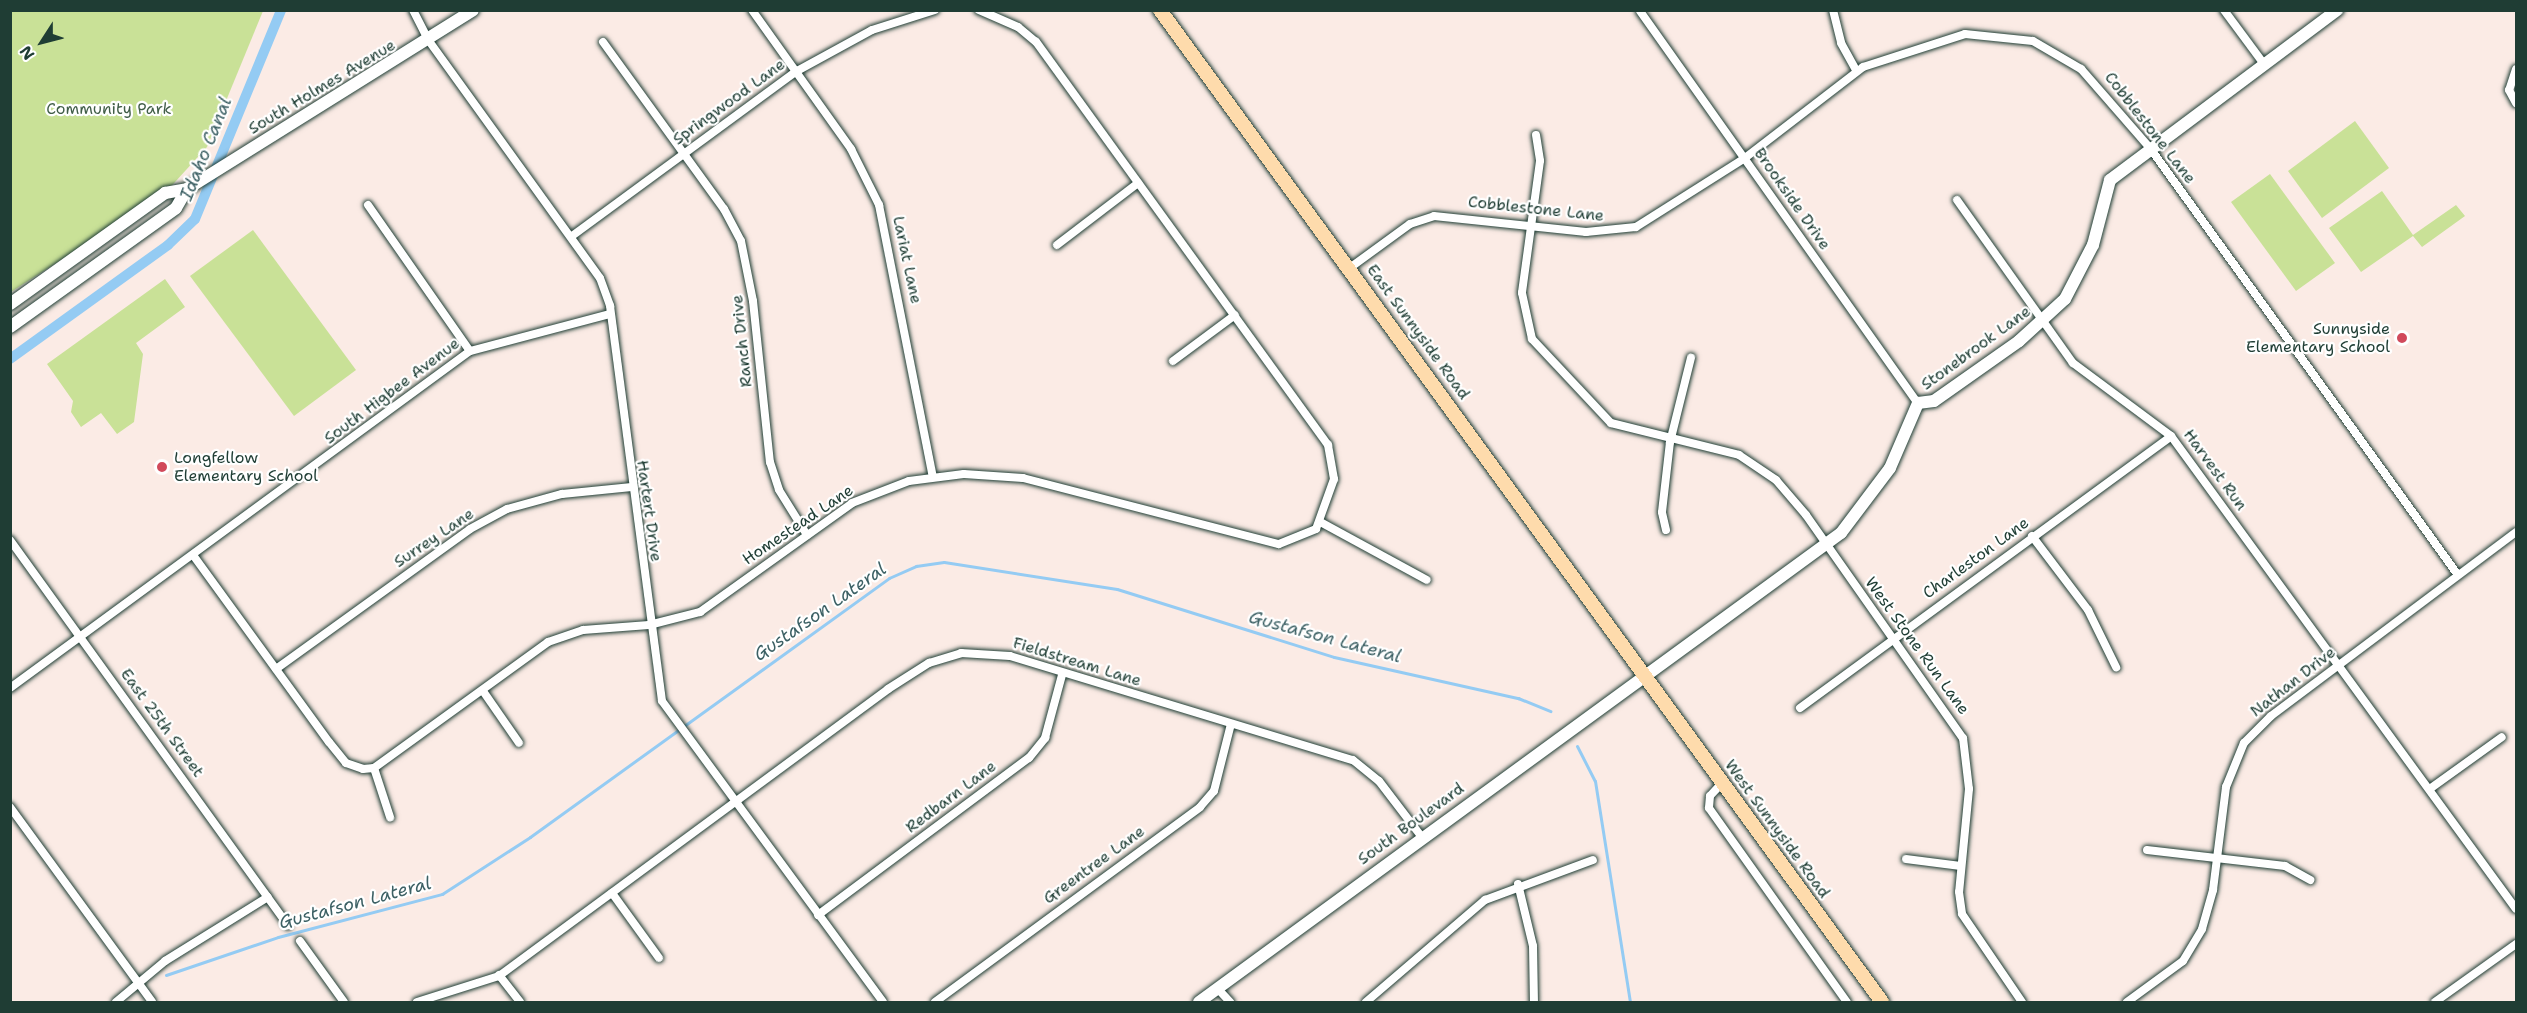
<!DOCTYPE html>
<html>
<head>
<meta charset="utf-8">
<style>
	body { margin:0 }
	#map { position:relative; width:2527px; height:1013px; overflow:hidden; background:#fbebe5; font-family:"Shantell Sans",sans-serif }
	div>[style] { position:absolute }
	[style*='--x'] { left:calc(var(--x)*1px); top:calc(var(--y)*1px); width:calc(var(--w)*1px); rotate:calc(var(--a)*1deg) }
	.green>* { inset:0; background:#c9e197 }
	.stream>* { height:3px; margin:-1.5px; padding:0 1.5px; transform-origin:1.5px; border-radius:1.5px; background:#94cbf3 }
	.canal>* { height:10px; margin:-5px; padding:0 5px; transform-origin:5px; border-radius:5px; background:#94cbf3 }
	.roads { filter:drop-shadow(0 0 2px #1f3d34) drop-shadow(0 0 2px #1f3d34) }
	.street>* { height:8px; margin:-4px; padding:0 4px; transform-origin:4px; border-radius:4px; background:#fff }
	.secondary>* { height:12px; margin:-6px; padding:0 6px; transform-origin:6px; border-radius:6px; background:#fff }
	.primary>* { height:14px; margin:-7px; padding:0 7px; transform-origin:7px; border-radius:7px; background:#fedbac }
	.dots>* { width:16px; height:16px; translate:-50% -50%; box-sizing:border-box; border:3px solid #fff; border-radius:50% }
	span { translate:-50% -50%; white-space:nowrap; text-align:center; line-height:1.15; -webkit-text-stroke:4.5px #fff; paint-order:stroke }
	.street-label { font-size:16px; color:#1f3d34 }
	.park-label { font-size:16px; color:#415e48 }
	.poi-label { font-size:16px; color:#1f3d34 }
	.right { translate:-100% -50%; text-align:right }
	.left { translate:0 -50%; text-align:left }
	.water-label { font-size:18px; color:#3c6064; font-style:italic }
	.frame { position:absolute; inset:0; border:12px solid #1f3d34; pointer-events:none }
	.north { position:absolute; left:12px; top:12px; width:60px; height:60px; -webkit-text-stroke:4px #fff; paint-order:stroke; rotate:234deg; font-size:16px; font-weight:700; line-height:24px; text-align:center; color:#1f3d34 }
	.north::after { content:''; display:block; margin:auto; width:21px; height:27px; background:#1f3d34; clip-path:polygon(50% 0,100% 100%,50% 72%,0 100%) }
</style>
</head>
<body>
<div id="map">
	<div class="green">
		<i style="clip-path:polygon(10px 11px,263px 11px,207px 147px,165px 193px,11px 292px)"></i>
		<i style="clip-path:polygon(2355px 121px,2389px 168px,2322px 218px,2288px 171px)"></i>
		<i style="clip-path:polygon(2270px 174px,2335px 263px,2296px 291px,2231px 202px)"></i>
		<i style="clip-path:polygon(2382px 191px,2413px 235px,2456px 205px,2465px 216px,2422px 247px,2413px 236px,2361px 272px,2329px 228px)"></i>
		<i style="clip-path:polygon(253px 230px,356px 370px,294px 416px,190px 276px)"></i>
		<i style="clip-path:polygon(165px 279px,185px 307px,136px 343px,143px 354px,134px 422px,117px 434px,101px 413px,81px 427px,71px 412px,73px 401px,47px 364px)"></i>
	</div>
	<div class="stream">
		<i style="--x:1577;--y:746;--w:39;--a:63"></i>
		<i style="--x:1595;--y:781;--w:224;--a:81"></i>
		<i style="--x:166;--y:975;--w:118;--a:-18.7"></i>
		<i style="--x:278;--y:937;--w:170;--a:-14.7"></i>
		<i style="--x:442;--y:894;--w:105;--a:-32.9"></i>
		<i style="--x:530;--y:837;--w:443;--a:-35.8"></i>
		<i style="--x:889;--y:578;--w:30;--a:-24"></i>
		<i style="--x:916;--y:566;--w:28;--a:-8"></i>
		<i style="--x:944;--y:562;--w:175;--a:8.9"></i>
		<i style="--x:1117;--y:589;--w:227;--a:17.4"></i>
		<i style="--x:1334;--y:657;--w:189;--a:12.6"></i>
		<i style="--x:1518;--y:698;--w:35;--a:22"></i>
		<i style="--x:10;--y:1002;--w:12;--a:0"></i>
	</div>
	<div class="canal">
		<i style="--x:10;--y:359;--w:195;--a:-35.8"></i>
		<i style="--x:168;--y:245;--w:37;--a:-44"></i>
		<i style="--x:195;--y:219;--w:226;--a:-67.6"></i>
	</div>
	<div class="roads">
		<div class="street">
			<i style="--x:413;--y:10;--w:35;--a:63"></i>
			<i style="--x:429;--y:41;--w:292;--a:54.2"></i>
			<i style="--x:600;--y:278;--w:30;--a:70"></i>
			<i style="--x:610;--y:306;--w:398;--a:82.5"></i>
			<i style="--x:662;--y:701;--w:373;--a:53.7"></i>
			<i style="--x:752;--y:10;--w:171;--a:54.5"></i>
			<i style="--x:851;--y:149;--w:63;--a:63.4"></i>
			<i style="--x:879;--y:205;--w:277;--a:78.8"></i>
			<i style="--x:1833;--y:10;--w:34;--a:76"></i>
			<i style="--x:1841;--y:43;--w:31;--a:61"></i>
			<i style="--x:2224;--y:10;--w:67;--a:53.5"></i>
			<i style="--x:1640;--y:11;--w:481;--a:54.7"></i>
			<i style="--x:603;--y:42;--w:206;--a:54.1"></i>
			<i style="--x:724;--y:209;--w:36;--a:62"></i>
			<i style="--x:741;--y:241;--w:61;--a:78.7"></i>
			<i style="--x:753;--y:301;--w:162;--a:84"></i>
			<i style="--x:770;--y:462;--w:29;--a:72"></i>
			<i style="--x:779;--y:490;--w:53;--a:58.1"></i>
			<i style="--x:2516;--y:69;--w:22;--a:108"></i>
			<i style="--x:2509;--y:90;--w:15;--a:62"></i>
			<i style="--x:1536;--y:135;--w:26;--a:81"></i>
			<i style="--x:1540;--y:161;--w:133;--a:97.8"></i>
			<i style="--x:1522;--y:293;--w:47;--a:77.7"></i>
			<i style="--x:1532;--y:339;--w:115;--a:46.8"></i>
			<i style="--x:1611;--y:423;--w:132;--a:14"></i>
			<i style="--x:1739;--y:455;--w:45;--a:34"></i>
			<i style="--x:1776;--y:480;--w:46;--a:49.4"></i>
			<i style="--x:1806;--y:515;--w:273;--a:54.9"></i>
			<i style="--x:1963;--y:738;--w:51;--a:83.3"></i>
			<i style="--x:1969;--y:789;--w:103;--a:95.5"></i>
			<i style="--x:1959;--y:892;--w:22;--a:82"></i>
			<i style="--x:1962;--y:914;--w:107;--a:55.7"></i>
			<i style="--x:1957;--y:200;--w:200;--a:54.6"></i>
			<i style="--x:2073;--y:363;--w:122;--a:36.7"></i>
			<i style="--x:2171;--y:436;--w:585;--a:53.89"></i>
			<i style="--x:368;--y:205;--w:178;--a:55.1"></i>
			<i style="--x:572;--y:236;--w:279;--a:-36.3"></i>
			<i style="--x:797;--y:71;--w:85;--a:-28.7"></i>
			<i style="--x:872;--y:30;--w:66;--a:-17.6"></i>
			<i style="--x:1057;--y:245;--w:102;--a:-37.4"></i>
			<i style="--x:1351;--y:267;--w:73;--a:-36.1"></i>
			<i style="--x:1410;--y:224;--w:25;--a:-18"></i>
			<i style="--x:1434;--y:216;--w:153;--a:6"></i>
			<i style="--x:1586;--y:232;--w:50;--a:-5.7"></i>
			<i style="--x:1636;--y:227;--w:129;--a:-32.3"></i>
			<i style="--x:1745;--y:158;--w:149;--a:-37.6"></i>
			<i style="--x:1863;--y:67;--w:107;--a:-17.9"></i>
			<i style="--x:1965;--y:34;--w:68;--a:5.9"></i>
			<i style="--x:2033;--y:41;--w:56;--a:30.3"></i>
			<i style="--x:2081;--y:69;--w:105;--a:48.9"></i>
			<i style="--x:2150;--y:148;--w:526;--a:54.2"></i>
			<i style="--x:1173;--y:361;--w:77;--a:-36.6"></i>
			<i style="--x:1322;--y:523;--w:119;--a:28.5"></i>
			<i style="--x:1666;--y:530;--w:18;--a:-103"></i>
			<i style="--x:1662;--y:512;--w:70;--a:-83.5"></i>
			<i style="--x:1670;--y:442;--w:87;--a:-76"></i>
			<i style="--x:2032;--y:536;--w:93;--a:52.9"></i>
			<i style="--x:2088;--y:610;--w:64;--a:63.8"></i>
			<i style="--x:10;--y:540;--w:475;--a:54.2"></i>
			<i style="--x:193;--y:555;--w:231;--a:54"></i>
			<i style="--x:329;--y:742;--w:27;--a:51"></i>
			<i style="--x:346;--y:763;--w:18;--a:19"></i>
			<i style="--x:363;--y:769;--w:11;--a:-5"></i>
			<i style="--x:374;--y:768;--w:215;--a:-35.9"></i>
			<i style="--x:548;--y:642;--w:37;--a:-19"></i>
			<i style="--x:583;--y:630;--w:66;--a:-4.3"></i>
			<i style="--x:649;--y:625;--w:53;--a:-14.3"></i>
			<i style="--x:700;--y:612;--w:187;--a:-35.6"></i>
			<i style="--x:852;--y:503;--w:61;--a:-21.1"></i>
			<i style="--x:909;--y:481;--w:55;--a:-7.3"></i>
			<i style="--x:964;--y:474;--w:59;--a:3.9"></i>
			<i style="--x:1023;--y:478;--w:264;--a:14.5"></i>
			<i style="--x:1279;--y:544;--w:40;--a:-22"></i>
			<i style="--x:1316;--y:529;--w:53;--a:-70.2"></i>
			<i style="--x:1334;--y:479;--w:35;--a:-100"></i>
			<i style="--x:1328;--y:445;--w:498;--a:-125.9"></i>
			<i style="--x:1036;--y:42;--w:23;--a:-140"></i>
			<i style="--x:1018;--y:27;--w:43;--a:-156.4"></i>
			<i style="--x:276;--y:669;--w:239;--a:-35.8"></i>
			<i style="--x:470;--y:529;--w:42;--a:-28.4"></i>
			<i style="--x:507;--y:509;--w:57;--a:-15.3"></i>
			<i style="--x:562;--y:494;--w:70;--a:-5.7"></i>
			<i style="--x:10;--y:688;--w:570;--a:-36.23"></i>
			<i style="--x:470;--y:351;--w:145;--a:-14.8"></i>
			<i style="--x:483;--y:691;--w:63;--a:55.3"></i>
			<i style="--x:1800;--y:708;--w:460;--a:-36.2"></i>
			<i style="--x:374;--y:768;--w:52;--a:71.9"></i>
			<i style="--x:1723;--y:782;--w:19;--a:133"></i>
			<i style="--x:1710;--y:796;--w:12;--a:95"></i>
			<i style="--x:1709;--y:808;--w:238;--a:54.6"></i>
			<i style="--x:2431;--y:788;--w:87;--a:-35.7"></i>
			<i style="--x:10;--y:807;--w:241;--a:53.9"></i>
			<i style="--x:2147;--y:850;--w:139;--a:6.6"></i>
			<i style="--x:2285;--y:866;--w:29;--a:29"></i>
			<i style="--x:1906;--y:859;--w:55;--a:7.3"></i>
			<i style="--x:1518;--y:884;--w:64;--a:76.4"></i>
			<i style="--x:1533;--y:946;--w:56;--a:89"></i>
			<i style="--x:612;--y:893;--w:80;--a:54.1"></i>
			<i style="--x:818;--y:915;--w:263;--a:-36.7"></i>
			<i style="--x:1029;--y:758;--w:26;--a:-51"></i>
			<i style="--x:1045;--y:738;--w:65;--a:-74.9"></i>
			<i style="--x:300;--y:941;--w:75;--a:54.2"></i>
			<i style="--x:499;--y:975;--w:34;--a:52"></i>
			<i style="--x:1218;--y:989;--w:18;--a:47"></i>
			<i style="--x:116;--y:1002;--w:64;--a:-39.9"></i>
			<i style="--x:165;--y:961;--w:121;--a:-31.9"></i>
			<i style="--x:417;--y:1002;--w:86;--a:-17.6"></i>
			<i style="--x:499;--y:976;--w:483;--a:-36.4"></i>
			<i style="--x:888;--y:689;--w:49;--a:-32.4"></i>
			<i style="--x:929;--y:663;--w:34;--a:-17"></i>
			<i style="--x:961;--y:653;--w:49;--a:3.5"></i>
			<i style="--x:1010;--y:656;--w:358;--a:16.9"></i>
			<i style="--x:1353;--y:760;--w:33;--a:39"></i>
			<i style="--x:1379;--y:781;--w:69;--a:52.6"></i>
			<i style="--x:935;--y:1002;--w:329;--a:-36.3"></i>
			<i style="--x:1200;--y:807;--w:21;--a:-49"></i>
			<i style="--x:1214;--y:791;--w:69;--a:-75.8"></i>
			<i style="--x:1366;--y:1002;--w:157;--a:-40.6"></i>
			<i style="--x:1485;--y:900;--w:115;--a:-20.3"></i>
			<i style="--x:2127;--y:1002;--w:69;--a:-36.2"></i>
			<i style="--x:2183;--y:961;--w:37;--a:-59"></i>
			<i style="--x:2202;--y:929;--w:41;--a:-74.2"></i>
			<i style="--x:2213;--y:890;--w:104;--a:-82.8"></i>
			<i style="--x:2226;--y:787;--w:48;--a:-67.8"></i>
			<i style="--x:2244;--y:743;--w:38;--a:-45"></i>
			<i style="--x:2271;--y:716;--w:306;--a:-36.9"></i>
			<i style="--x:2435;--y:1002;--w:100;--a:-35.6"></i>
		</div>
		<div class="secondary">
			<i style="--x:10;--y:304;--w:191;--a:-35.6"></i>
			<i style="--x:165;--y:193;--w:22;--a:-10"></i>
			<i style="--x:187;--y:189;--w:337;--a:-32"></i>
			<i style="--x:10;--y:327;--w:204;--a:-35.6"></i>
			<i style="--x:176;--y:208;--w:22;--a:-60"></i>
			<i style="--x:1199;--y:1002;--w:795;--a:-36.15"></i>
			<i style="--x:1841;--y:533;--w:81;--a:-53"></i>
			<i style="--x:1890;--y:468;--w:71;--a:-66.7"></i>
			<i style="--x:1918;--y:403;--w:16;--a:-7"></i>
			<i style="--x:1934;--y:401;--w:104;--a:-35.2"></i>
			<i style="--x:2019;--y:341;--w:62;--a:-42.4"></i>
			<i style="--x:2065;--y:299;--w:61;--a:-62.6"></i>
			<i style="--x:2093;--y:245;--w:67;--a:-75.3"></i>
			<i style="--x:2110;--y:180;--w:284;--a:-36.8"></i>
		</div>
		<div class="primary">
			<i style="--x:1160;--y:10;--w:1227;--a:53.95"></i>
		</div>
	</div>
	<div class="dots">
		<i style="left:2402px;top:338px;background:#d1495b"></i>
		<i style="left:162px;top:467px;background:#d1495b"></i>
	</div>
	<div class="street-label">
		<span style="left:322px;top:87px;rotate:-31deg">South Holmes Avenue</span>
		<span style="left:729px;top:102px;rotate:-36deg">Springwood Lane</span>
		<span style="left:2150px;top:128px;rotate:52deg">Cobblestone Lane</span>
		<span style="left:1792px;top:199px;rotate:55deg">Brookside Drive</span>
		<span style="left:1536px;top:209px;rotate:6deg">Cobblestone Lane</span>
		<span style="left:907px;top:260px;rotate:78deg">Lariat Lane</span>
		<span style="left:1418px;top:332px;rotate:54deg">East Sunnyside Road</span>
		<span style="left:742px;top:341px;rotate:-96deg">Ranch Drive</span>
		<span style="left:1976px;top:348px;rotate:-36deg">Stonebrook Lane</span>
		<span style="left:392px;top:391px;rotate:-37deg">South Higbee Avenue</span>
		<span style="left:2215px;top:470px;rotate:54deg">Harvest Run</span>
		<span style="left:649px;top:511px;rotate:82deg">Hartert Drive</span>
		<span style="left:798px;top:525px;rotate:-34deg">Homestead Lane</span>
		<span style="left:434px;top:538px;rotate:-34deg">Surrey Lane</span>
		<span style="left:1976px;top:558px;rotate:-36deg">Charleston Lane</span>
		<span style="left:1917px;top:646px;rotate:54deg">West Stone Run Lane</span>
		<span style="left:1077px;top:662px;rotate:17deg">Fieldstream Lane</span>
		<span style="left:2293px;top:682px;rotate:-38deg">Nathan Drive</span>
		<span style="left:162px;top:723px;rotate:54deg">East 25th Street</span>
		<span style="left:951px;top:797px;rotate:-37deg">Redbarn Lane</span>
		<span style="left:1411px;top:824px;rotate:-36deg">South Boulevard</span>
		<span style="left:1777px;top:829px;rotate:54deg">West Sunnyside Road</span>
		<span style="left:1094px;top:865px;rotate:-36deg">Greentree Lane</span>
	</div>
	<div class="park-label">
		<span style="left:109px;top:109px">Community Park</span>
	</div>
	<div class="poi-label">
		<span class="right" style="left:2390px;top:338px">Sunnyside<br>Elementary School</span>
		<span class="left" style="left:174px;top:467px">Longfellow<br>Elementary School</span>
	</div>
	<div class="water-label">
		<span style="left:206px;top:149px;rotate:-68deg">Idaho Canal</span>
		<span style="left:820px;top:612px;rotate:-35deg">Gustafson Lateral</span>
		<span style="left:1325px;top:637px;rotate:15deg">Gustafson Lateral</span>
		<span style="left:355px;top:903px;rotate:-15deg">Gustafson Lateral</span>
	</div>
	<div class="frame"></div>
	<div class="north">N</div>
</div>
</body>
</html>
